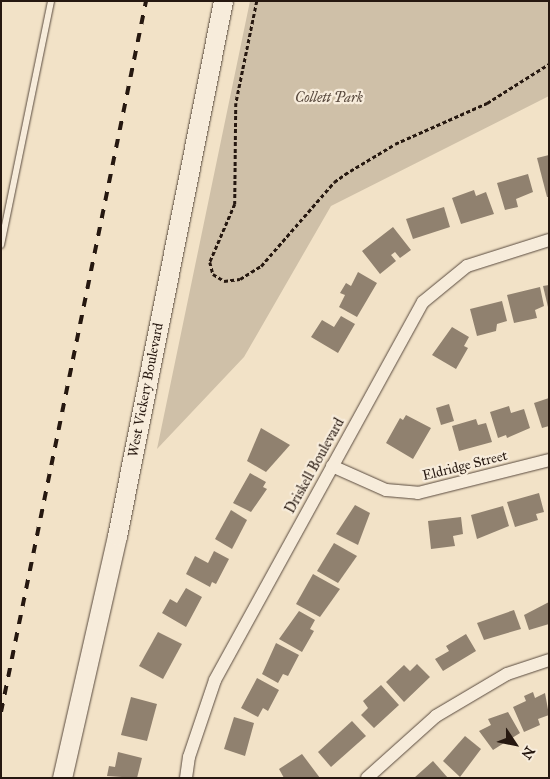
<!DOCTYPE html>
<html>
<head>
<meta charset="utf-8">
<style>
	body { margin:0 }
	#map { position:relative; width:550px; height:779px; overflow:hidden; background:#f2e2c7; font-family:"IM FELL Great Primer",serif }
	div>[style] { position:absolute }
	[style*='--x'] { left:calc(var(--x)*1px); top:calc(var(--y)*1px); width:calc(var(--w)*1px); rotate:calc(var(--a)*1deg) }
	.green>* { inset:0; background:#cfc0a8 }
	.building>* { inset:0; background:#90816f }
	.path>* { height:2.5px; margin-top:-1.25px; transform-origin:0; background:repeating-linear-gradient(90deg,#261810 0 4px,transparent 0 6.5px) }
	.roads { filter:drop-shadow(0 0 1px #594a3e) drop-shadow(0 0 1px #594a3e) }
	.service>* { height:6px; margin:-3px; padding:0 3px; transform-origin:3px; border-radius:3px; background:#f7ecdb }
	.minor>* { height:12px; margin:-6px; padding:0 6px; transform-origin:6px; border-radius:6px; background:#f7ecdb }
	.secondary>* { height:19px; margin:-9.5px; padding:0 9.5px; transform-origin:9.5px; border-radius:9.5px; background:#f7ecdb }
	.rail>* { height:4px; margin-top:-2px; transform-origin:0; background:repeating-linear-gradient(90deg,#261810 0 9px,transparent 0 18px) }
	span { translate:-50% -50%; white-space:nowrap; text-align:center; line-height:1.15; -webkit-text-stroke:4.5px #f7ecdb; paint-order:stroke }
	.park-label { font-size:14px; color:#594a3e; font-style:italic }
	.street-label { font-size:14px; color:#261810 }
	.frame { position:absolute; inset:0; border:2px solid #261810; pointer-events:none }
	.north { position:absolute; left:490px; top:719px; width:50px; height:50px; -webkit-text-stroke:4px #f7ecdb; paint-order:stroke; rotate:124deg; font-size:14px; font-weight:700; line-height:20px; text-align:center; color:#261810 }
	.north::after { content:''; display:block; margin:auto; width:18px; height:22px; background:#261810; clip-path:polygon(50% 0,100% 100%,50% 72%,0 100%) }
</style>
</head>
<body>
<div id="map">
	<div class="green">
		<i style="clip-path:polygon(250px 1px,549px 1px,549px 96px,331px 206px,244px 357px,157px 449px)"></i>
	</div>
	<div class="building">
		<i style="clip-path:polygon(549px 155px,549px 197px,547px 197px,537px 158px)"></i>
		<i style="clip-path:polygon(528px 174px,533px 192px,516px 199px,518px 207px,505px 210px,497px 183px)"></i>
		<i style="clip-path:polygon(474px 190px,476px 196px,486px 192px,494px 214px,461px 224px,452px 198px)"></i>
		<i style="clip-path:polygon(444px 207px,450px 227px,413px 239px,406px 219px)"></i>
		<i style="clip-path:polygon(393px 227px,411px 250px,400px 258px,395px 252px,391px 255px,396px 261px,380px 274px,362px 251px)"></i>
		<i style="clip-path:polygon(358px 272px,377px 283px,357px 317px,339px 307px,345px 295px,340px 293px,346px 283px,351px 286px)"></i>
		<i style="clip-path:polygon(549px 285px,549px 307px,548px 307px,543px 286px)"></i>
		<i style="clip-path:polygon(540px 287px,544px 306px,535px 310px,537px 318px,514px 323px,507px 295px)"></i>
		<i style="clip-path:polygon(502px 301px,507px 321px,497px 324px,496px 331px,477px 336px,470px 309px)"></i>
		<i style="clip-path:polygon(341px 316px,355px 324px,338px 353px,311px 337px,322px 320px,334px 327px)"></i>
		<i style="clip-path:polygon(452px 327px,469px 337px,464px 346px,468px 348px,456px 369px,432px 355px)"></i>
		<i style="clip-path:polygon(549px 398px,549px 426px,542px 428px,534px 403px)"></i>
		<i style="clip-path:polygon(449px 404px,454px 421px,441px 425px,436px 408px)"></i>
		<i style="clip-path:polygon(509px 406px,511px 413px,524px 409px,530px 428px,507px 438px,506px 435px,498px 438px,490px 412px)"></i>
		<i style="clip-path:polygon(406px 415px,431px 428px,413px 459px,386px 443px,400px 418px,403px 420px)"></i>
		<i style="clip-path:polygon(476px 419px,478px 425px,486px 423px,492px 442px,459px 451px,452px 426px)"></i>
		<i style="clip-path:polygon(261px 428px,290px 445px,266px 472px,247px 461px)"></i>
		<i style="clip-path:polygon(250px 473px,266px 482px,263px 487px,267px 489px,251px 512px,233px 503px)"></i>
		<i style="clip-path:polygon(539px 493px,544px 512px,536px 514px,538px 520px,515px 527px,507px 502px)"></i>
		<i style="clip-path:polygon(355px 505px,370px 513px,358px 545px,336px 534px)"></i>
		<i style="clip-path:polygon(503px 506px,509px 526px,477px 539px,471px 515px)"></i>
		<i style="clip-path:polygon(231px 510px,247px 520px,232px 549px,215px 539px)"></i>
		<i style="clip-path:polygon(461px 517px,463px 534px,453px 536px,455px 546px,431px 549px,428px 521px)"></i>
		<i style="clip-path:polygon(334px 543px,357px 556px,338px 583px,317px 571px)"></i>
		<i style="clip-path:polygon(214px 551px,229px 559px,216px 584px,212px 582px,210px 587px,186px 574px,195px 556px,208px 563px)"></i>
		<i style="clip-path:polygon(313px 574px,340px 589px,320px 617px,296px 604px)"></i>
		<i style="clip-path:polygon(186px 588px,202px 597px,186px 627px,162px 613px,170px 599px,177px 603px)"></i>
		<i style="clip-path:polygon(549px 602px,549px 624px,529px 630px,524px 615px)"></i>
		<i style="clip-path:polygon(514px 610px,521px 629px,484px 640px,477px 623px)"></i>
		<i style="clip-path:polygon(299px 611px,315px 620px,310px 629px,314px 631px,302px 652px,279px 639px)"></i>
		<i style="clip-path:polygon(158px 632px,182px 644px,163px 679px,139px 666px)"></i>
		<i style="clip-path:polygon(466px 634px,476px 651px,443px 671px,435px 659px,449px 651px,446px 646px)"></i>
		<i style="clip-path:polygon(276px 643px,299px 655px,288px 676px,283px 674px,278px 683px,262px 674px)"></i>
		<i style="clip-path:polygon(417px 664px,430px 677px,404px 702px,386px 682px,404px 665px,410px 671px)"></i>
		<i style="clip-path:polygon(257px 678px,279px 690px,268px 711px,263px 708px,258px 717px,241px 708px)"></i>
		<i style="clip-path:polygon(381px 685px,399px 705px,374px 728px,361px 715px,368px 708px,363px 701px)"></i>
		<i style="clip-path:polygon(533px 692px,535px 698px,545px 693px,549px 715px,538px 719px,540px 725px,524px 732px,513px 707px,526px 701px,524px 696px)"></i>
		<i style="clip-path:polygon(131px 697px,157px 704px,147px 741px,121px 735px)"></i>
		<i style="clip-path:polygon(508px 712px,520px 733px,493px 750px,479px 731px,491px 725px,488px 719px)"></i>
		<i style="clip-path:polygon(234px 717px,254px 723px,245px 756px,224px 749px)"></i>
		<i style="clip-path:polygon(352px 721px,366px 736px,331px 767px,318px 752px)"></i>
		<i style="clip-path:polygon(465px 736px,481px 749px,460px 777px,443px 761px)"></i>
		<i style="clip-path:polygon(118px 752px,142px 758px,137px 778px,107px 776px,109px 766px,115px 767px)"></i>
		<i style="clip-path:polygon(302px 754px,320px 778px,284px 778px,279px 769px)"></i>
		<i style="clip-path:polygon(433px 761px,448px 778px,414px 778px)"></i>
	</div>
	<div class="path">
		<i style="--x:257;--y:1;--w:104;--a:101.6"></i>
		<i style="--x:236;--y:103;--w:101;--a:90.6"></i>
		<i style="--x:235;--y:204;--w:63;--a:113.3"></i>
		<i style="--x:210;--y:262;--w:12;--a:76"></i>
		<i style="--x:213;--y:274;--w:13;--a:32"></i>
		<i style="--x:224;--y:281;--w:16;--a:-7"></i>
		<i style="--x:240;--y:279;--w:25;--a:-32"></i>
		<i style="--x:261;--y:266;--w:111;--a:-49"></i>
		<i style="--x:334;--y:182;--w:19;--a:-35"></i>
		<i style="--x:350;--y:171;--w:52;--a:-31"></i>
		<i style="--x:395;--y:144;--w:101;--a:-24"></i>
		<i style="--x:487;--y:103;--w:73;--a:-32.2"></i>
	</div>
	<div class="roads">
		<div class="service">
			<i style="--x:1;--y:245;--w:249;--a:-78.4"></i>
		</div>
		<div class="minor">
			<i style="--x:332;--y:466;--w:59;--a:24"></i>
			<i style="--x:386;--y:490;--w:32;--a:5"></i>
			<i style="--x:418;--y:493;--w:135;--a:-14.1"></i>
			<i style="--x:186;--y:778;--w:21;--a:-82"></i>
			<i style="--x:189;--y:757;--w:81;--a:-71.3"></i>
			<i style="--x:215;--y:680;--w:431;--a:-61.2"></i>
			<i style="--x:423;--y:302;--w:57;--a:-39.3"></i>
			<i style="--x:467;--y:266;--w:86;--a:-17.6"></i>
			<i style="--x:367;--y:778;--w:93;--a:-41.9"></i>
			<i style="--x:436;--y:716;--w:82;--a:-30.6"></i>
			<i style="--x:507;--y:674;--w:44;--a:-18.4"></i>
		</div>
		<div class="secondary">
			<i style="--x:62;--y:778;--w:248;--a:-77.2"></i>
			<i style="--x:117;--y:536;--w:545;--a:-78.79"></i>
		</div>
	</div>
	<div class="rail">
		<i style="--x:1;--y:712;--w:726;--a:-78.47"></i>
	</div>
	<div class="park-label">
		<span style="left:329px;top:98px">Collett Park</span>
	</div>
	<div class="street-label">
		<span style="left:146px;top:390px;rotate:-79deg">West Vickery Boulevard</span>
		<span style="left:315px;top:466px;rotate:-61deg">Driskell Boulevard</span>
		<span style="left:465px;top:466px;rotate:-14deg">Eldridge Street</span>
	</div>
	<div class="frame"></div>
	<div class="north">N</div>
</div>
</body>
</html>
